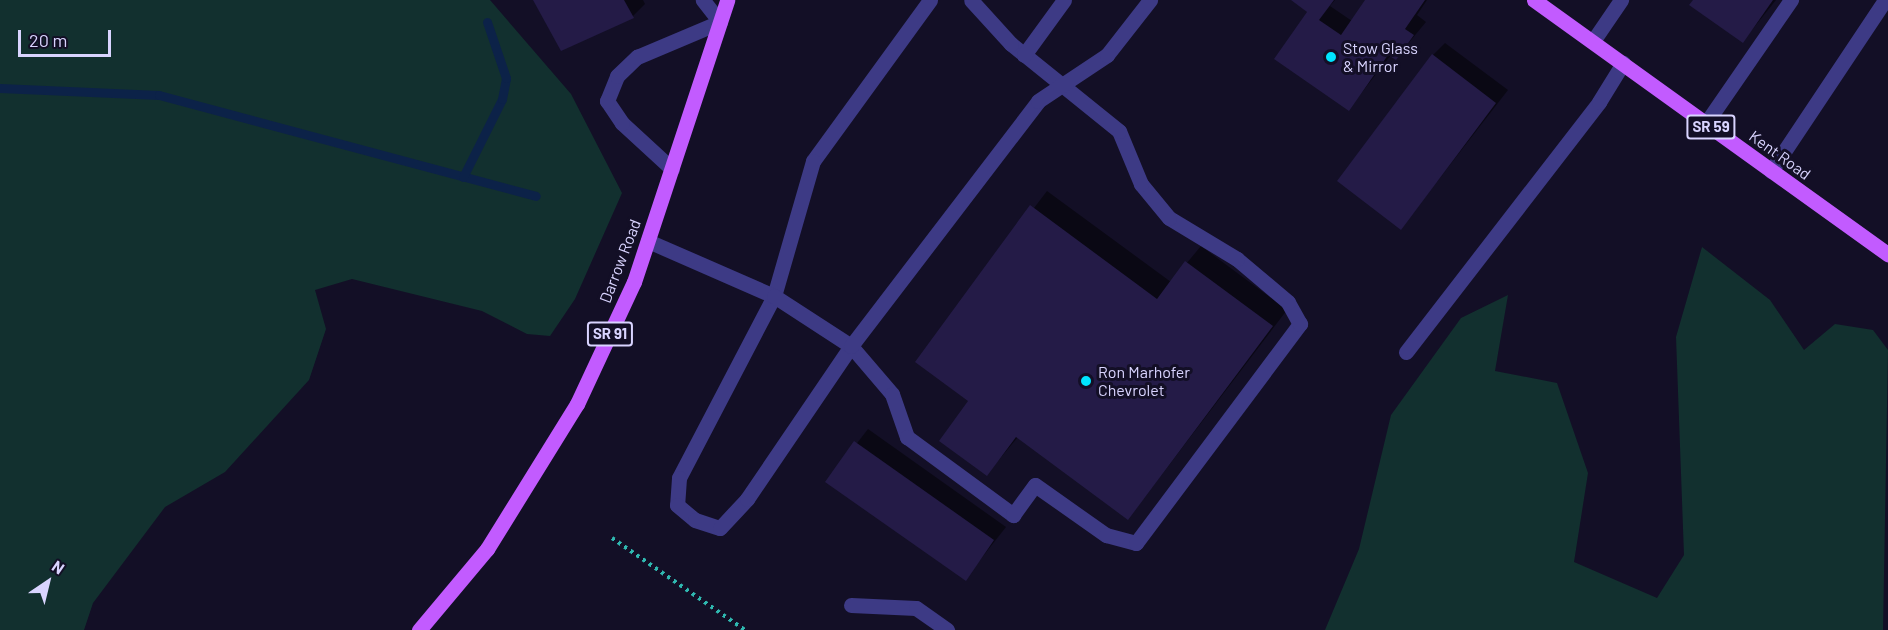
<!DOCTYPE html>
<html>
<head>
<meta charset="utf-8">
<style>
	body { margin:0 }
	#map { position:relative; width:1888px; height:630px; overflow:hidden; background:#130f26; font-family:Barlow,sans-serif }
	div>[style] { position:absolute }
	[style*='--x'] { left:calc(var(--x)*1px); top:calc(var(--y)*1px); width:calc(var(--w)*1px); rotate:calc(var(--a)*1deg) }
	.green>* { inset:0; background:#12302f }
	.shadow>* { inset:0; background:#0007 }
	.stream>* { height:9px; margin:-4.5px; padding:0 4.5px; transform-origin:4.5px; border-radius:4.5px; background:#0c2248 }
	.building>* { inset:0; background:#241b47 }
	.path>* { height:4px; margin-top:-2px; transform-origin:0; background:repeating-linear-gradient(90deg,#2fb8b0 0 3px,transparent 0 7.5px) }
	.minor>* { height:15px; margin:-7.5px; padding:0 7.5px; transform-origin:7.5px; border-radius:7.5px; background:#3d3a85 }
	.major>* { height:15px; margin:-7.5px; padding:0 7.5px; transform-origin:7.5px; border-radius:7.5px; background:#c25bff }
	.dots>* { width:16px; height:16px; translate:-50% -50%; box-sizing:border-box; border:3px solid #130f26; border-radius:50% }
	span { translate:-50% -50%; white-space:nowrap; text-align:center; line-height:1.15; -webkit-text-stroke:6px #130f26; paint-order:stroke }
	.shield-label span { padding:2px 4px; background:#130f26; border:2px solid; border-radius:4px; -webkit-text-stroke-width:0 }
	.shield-label { font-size:15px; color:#d9d4ff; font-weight:700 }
	.poi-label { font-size:16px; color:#d9d4ff }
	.left { translate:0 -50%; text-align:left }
	.street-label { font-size:16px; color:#d9d4ff }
	.north { position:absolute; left:18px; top:552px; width:60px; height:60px; -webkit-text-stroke:4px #130f26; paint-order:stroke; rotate:35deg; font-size:16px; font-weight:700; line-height:24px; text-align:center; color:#d9d4ff }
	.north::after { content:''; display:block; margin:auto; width:21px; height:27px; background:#d9d4ff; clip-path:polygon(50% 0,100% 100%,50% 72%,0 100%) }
	.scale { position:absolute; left:18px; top:30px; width:93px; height:27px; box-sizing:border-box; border:3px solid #d9d4ff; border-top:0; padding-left:8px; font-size:18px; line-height:21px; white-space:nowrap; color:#d9d4ff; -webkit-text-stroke:4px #130f26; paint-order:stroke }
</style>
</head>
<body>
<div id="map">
	<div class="green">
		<i style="clip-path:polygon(0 0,490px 0,571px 94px,622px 193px,575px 299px,550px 336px,527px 334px,482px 311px,352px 279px,315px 290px,326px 329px,309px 380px,225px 472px,165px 507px,93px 603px,84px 630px,0 630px)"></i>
		<i style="clip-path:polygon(1702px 247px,1770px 300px,1804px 350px,1835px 324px,1873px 330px,1888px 350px,1883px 630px,1325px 630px,1359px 549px,1391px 415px,1461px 318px,1508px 295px,1495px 371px,1557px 383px,1588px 473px,1574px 562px,1657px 598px,1684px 555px,1676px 337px)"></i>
	</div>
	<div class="shadow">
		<i style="clip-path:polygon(535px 0,643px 0,645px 4px,633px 16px)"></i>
		<i style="clip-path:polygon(1294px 0,1335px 0,1330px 6px,1352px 21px,1366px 0,1427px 0,1417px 15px,1426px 22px,1396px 58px,1391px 55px,1349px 109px,1308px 13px)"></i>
		<i style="clip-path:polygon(1694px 0,1776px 0,1743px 41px)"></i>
		<i style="clip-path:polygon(1445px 43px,1508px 90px,1401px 228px,1433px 55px)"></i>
		<i style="clip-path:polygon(1047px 191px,1171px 282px,1201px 246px,1287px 310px,1128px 519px,1018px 437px,987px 474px,970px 401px,917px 361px)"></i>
		<i style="clip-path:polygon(868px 429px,1006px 527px,965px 579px,827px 482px)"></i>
	</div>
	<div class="stream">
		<i style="--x:0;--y:88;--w:159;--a:2.5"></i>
		<i style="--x:159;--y:95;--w:390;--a:15"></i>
		<i style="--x:463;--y:177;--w:87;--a:-63.4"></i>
		<i style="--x:502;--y:99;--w:21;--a:-79"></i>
		<i style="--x:506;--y:78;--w:59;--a:-108.7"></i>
	</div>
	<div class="building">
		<i style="clip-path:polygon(533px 0,624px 0,634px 18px,561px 51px)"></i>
		<i style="clip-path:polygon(1291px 0,1334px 0,1319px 20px,1341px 35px,1365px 0,1425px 0,1405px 29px,1414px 35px,1396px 60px,1388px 55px,1349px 111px,1274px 59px,1307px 12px)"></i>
		<i style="clip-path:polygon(1693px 0,1773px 0,1743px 43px,1689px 5px)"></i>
		<i style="clip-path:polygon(1432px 54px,1496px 103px,1401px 230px,1337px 181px)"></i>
		<i style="clip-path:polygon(1030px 205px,1157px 299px,1185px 261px,1273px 326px,1128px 520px,1016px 437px,987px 476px,939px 441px,968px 401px,915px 362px)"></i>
		<i style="clip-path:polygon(854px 441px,994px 540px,966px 581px,825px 482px)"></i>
	</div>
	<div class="path">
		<i style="--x:612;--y:538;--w:162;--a:34.7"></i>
	</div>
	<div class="minor">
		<i style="--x:930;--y:0;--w:199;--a:126"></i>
		<i style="--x:813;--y:161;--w:141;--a:106.1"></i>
		<i style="--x:774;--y:296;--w:205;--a:117.6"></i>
		<i style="--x:679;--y:478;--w:27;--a:94"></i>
		<i style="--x:677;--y:505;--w:23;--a:40"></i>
		<i style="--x:695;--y:520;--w:26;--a:18"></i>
		<i style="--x:720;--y:528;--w:40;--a:-47"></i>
		<i style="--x:747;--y:499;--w:185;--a:-55.8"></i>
		<i style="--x:851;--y:346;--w:63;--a:49.5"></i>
		<i style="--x:892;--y:394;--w:46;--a:70.8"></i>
		<i style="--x:907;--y:437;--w:132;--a:36.3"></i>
		<i style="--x:1013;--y:515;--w:37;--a:-54"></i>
		<i style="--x:1035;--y:485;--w:87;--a:35.2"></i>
		<i style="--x:1106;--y:535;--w:31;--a:15"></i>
		<i style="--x:1136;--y:543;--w:274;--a:-53.2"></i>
		<i style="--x:1300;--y:324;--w:25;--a:-119"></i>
		<i style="--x:1288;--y:302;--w:67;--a:-139.9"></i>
		<i style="--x:1237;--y:259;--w:79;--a:-148.9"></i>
		<i style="--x:1169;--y:218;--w:44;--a:-129.5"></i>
		<i style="--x:1141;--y:184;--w:57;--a:-112.5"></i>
		<i style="--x:1119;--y:131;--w:139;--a:-141.1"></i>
		<i style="--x:1011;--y:44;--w:59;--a:-132.3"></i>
		<i style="--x:1593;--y:41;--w:50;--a:-55.7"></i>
		<i style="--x:1024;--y:55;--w:68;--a:-54"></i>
		<i style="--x:1706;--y:123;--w:150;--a:-55.4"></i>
		<i style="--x:672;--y:169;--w:68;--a:-137.4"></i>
		<i style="--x:622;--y:123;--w:27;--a:-124"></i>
		<i style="--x:607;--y:101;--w:27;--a:-68"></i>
		<i style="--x:617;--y:76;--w:28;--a:-44"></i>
		<i style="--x:637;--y:57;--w:90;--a:-22.9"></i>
		<i style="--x:720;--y:22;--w:28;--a:-128"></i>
		<i style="--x:1771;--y:171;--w:206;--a:-56.3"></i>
		<i style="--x:648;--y:241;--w:137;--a:23.6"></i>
		<i style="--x:774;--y:296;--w:92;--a:33"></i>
		<i style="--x:851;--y:346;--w:308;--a:-52.6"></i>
		<i style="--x:1038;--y:101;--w:83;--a:-33.7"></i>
		<i style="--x:1107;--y:55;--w:70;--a:-52"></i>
		<i style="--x:1406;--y:352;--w:316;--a:-52.3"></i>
		<i style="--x:1599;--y:102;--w:46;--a:-58.4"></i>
		<i style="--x:851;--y:605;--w:65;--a:2.6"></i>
		<i style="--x:916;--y:608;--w:38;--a:35"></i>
	</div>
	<div class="major">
		<i style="--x:1534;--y:0;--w:436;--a:35.7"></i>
		<i style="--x:419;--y:630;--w:106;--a:-50"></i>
		<i style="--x:487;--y:549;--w:171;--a:-58.2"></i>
		<i style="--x:577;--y:404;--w:135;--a:-65"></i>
		<i style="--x:634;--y:282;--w:297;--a:-71.7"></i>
	</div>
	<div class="dots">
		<i style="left:1331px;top:57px;background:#00e5ff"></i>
		<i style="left:1086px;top:381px;background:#00e5ff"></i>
	</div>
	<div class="shield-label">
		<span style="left:1711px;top:127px">SR 59</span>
		<span style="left:610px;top:334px">SR 91</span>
	</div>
	<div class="poi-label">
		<span class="left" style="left:1343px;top:57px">Stow Glass<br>&amp; Mirror</span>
		<span class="left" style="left:1098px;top:381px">Ron Marhofer<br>Chevrolet</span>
	</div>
	<div class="street-label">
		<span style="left:1780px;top:155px;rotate:36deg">Kent Road</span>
		<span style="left:620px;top:261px;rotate:-69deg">Darrow Road</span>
	</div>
	<div class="north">N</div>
	<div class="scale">20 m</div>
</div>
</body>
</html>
